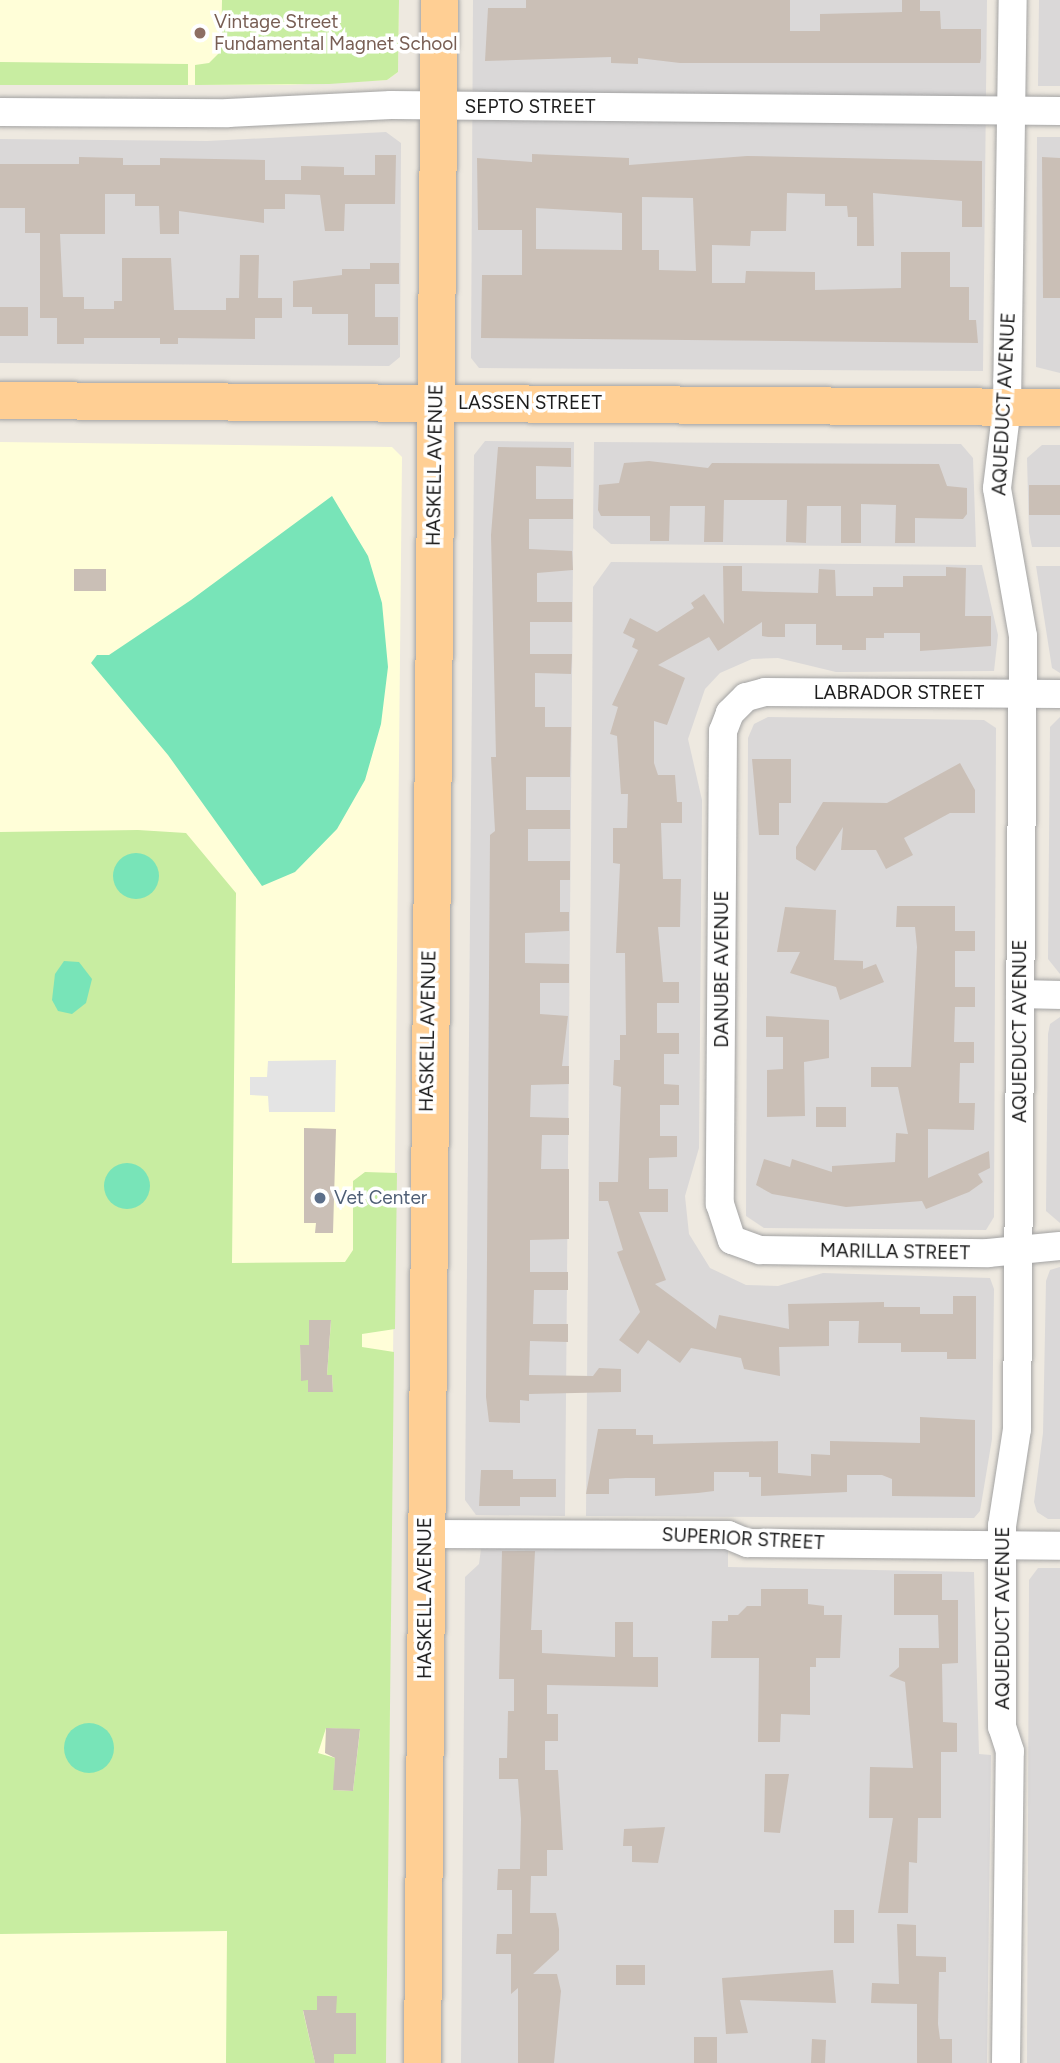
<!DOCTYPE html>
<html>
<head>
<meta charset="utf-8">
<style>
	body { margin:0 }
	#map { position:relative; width:1060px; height:2063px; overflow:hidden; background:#eee9e0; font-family:Figtree,sans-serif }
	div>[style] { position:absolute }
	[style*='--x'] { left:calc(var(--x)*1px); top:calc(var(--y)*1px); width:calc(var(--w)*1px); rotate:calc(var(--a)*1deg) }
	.residential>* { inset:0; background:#dad8d8 }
	.education>* { inset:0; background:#fffed8 }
	.grass>* { inset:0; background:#c8eda1 }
	.pitch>* { inset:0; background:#78e4b8 }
	.round { border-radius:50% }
	.parking>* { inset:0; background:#e4e4e4 }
	.building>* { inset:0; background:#cabfb6 }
	.roads { filter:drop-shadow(0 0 2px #a3a3a3) drop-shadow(0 0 2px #a3a3a3) }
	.minor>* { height:28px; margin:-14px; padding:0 14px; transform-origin:14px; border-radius:14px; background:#fff }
	.major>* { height:37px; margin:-18.5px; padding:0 18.5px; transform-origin:18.5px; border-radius:18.5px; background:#ffcf94 }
	.dots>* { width:19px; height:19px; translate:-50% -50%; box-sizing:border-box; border:4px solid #fff; border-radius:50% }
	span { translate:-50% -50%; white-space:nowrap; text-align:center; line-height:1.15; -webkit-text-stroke:7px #fff; paint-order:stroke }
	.education-label { font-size:19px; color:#785e54 }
	.left { translate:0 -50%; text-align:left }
	.street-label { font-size:19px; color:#1c1c1c }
	.service-label { font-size:19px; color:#4e5e75 }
</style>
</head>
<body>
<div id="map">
	<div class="residential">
		<i style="clip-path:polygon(473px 0,987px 0,983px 371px,479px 368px,471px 358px)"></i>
		<i style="clip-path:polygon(1039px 0,1060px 0,1060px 86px,1038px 86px)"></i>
		<i style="clip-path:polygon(386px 132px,401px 143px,400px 357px,389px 366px,0 363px,0 139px,207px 141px)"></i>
		<i style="clip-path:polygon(1037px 137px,1060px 137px,1060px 373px,1036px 367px)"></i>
		<i style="clip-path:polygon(485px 441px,574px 442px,565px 1516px,476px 1515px,465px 1500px,474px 455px)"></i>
		<i style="clip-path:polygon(594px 442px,961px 444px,973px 458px,976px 547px,611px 544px,593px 528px)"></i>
		<i style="clip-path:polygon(1042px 445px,1060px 445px,1060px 547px,1032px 547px,1029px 532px,1027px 458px)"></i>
		<i style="clip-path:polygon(611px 562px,982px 565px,998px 635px,994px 671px,836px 672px,778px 658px,752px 659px,720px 673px,705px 689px,688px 739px,702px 800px,699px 1148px,685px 1196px,689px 1234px,710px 1268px,746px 1285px,778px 1286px,823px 1273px,990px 1278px,994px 1289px,992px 1439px,980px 1511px,974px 1518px,586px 1516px,593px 587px)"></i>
		<i style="clip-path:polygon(1036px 566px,1060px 566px,1060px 673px,1052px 668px)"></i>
		<i style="clip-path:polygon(768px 717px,984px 720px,996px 728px,994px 1217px,986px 1230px,764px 1228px,746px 1216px,748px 738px,754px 724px)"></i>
		<i style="clip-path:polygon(1060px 717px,1060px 974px,1048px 959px,1050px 727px)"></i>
		<i style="clip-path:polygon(1060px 1017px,1060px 1223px,1046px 1211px,1048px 1034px,1050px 1024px)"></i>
		<i style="clip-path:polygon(1060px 1267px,1060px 1519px,1048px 1519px,1037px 1512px,1034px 1502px,1043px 1433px,1046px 1281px,1050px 1270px)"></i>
		<i style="clip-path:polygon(482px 1541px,728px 1542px,728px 1567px,974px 1572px,979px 1754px,991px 1755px,987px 2063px,461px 2063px,465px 1577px,479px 1564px)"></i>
		<i style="clip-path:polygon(1038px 1568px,1060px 1568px,1060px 2063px,1027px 2063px,1029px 1580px)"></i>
	</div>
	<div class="education">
		<i style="clip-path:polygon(0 0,399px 0,398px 72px,387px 80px,288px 85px,0 85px)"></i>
		<i style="clip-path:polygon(0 442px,392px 447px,402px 457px,386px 2063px,0 2063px)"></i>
	</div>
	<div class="grass">
		<i style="clip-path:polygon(222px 0,399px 0,398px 72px,387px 80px,329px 84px,195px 85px,195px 65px,209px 63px,221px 51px)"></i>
		<i style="clip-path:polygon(0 62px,188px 64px,188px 85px,0 85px)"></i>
		<i style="clip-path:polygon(evenodd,138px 830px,186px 833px,236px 893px,232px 1263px,345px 1262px,353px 1250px,353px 1181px,365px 1172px,397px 1173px,395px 1329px,362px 1334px,362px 1347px,394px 1352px,386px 2063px,334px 2063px,334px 2054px,356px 2054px,356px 2013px,336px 2013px,336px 1996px,317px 1996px,317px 2010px,303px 2011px,315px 2063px,226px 2063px,227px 1931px,0 1934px,0 832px,138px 830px,309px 1321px,331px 1321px,327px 1375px,332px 1375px,333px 1391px,309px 1392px,308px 1380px,301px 1380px,300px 1345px,309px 1345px,309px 1321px,138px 830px,326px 1728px,360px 1730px,353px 1791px,334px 1790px,335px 1758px,318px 1753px,326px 1728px)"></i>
	</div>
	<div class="pitch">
		<i style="clip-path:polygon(332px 496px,368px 556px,382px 603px,388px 667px,381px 724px,365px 780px,337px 829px,295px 872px,262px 886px,168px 755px,91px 663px,97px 655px,109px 655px,191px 600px)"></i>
		<i class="round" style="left:113px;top:853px;width:46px;height:46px"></i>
		<i style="clip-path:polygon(64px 961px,79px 962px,92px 979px,86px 1003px,72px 1014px,58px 1011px,52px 1000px,55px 974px)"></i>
		<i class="round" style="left:104px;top:1163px;width:46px;height:46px"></i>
		<i class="round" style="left:64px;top:1723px;width:50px;height:50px"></i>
	</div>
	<div class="parking">
		<i style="clip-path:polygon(336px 1060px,335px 1112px,269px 1112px,268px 1096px,250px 1095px,250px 1077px,267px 1077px,268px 1061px)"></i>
	</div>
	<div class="building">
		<i style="clip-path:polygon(526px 0,790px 0,790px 31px,820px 31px,820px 14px,902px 12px,902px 0,920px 0,920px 11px,940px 11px,941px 29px,981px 29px,981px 58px,980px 63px,680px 63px,638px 58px,638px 64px,611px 63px,611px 57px,485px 61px,488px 8px,526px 8px)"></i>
		<i style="clip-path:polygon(evenodd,532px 154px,629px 158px,629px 165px,747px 156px,982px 161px,982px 227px,962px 227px,962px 201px,873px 193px,874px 246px,857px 246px,857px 217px,848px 217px,847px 206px,825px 206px,825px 194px,787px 193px,786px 231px,751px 231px,750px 246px,712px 245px,712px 283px,745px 283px,746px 271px,815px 272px,815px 290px,901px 288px,901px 252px,950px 252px,950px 287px,969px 287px,969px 320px,976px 320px,978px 343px,481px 338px,482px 275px,522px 275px,522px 230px,478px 230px,477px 158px,532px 162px,532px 154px,642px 197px,693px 198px,696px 271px,659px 270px,659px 250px,642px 250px,642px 197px,532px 154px,536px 208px,622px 213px,622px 250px,536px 249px,536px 208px)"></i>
		<i style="clip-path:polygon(375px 155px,396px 155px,395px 204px,345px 204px,344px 231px,325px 231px,320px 195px,285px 194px,285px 209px,264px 209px,264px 223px,179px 211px,179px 234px,160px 234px,159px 206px,135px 206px,135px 194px,105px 194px,105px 234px,60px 234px,63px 297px,84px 297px,84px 309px,114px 309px,114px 301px,122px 301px,122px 258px,171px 258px,174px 310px,226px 310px,226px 298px,239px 298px,240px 255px,259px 255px,258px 298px,282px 298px,282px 318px,255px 318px,255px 339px,178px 338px,178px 344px,160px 344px,160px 338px,84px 338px,84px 344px,57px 344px,57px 318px,40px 318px,40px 233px,25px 233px,25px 208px,0 208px,0 164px,79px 164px,79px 157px,123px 158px,123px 165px,160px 165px,160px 158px,265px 160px,265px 180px,301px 180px,301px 166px,344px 167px,344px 175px,375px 175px)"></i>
		<i style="clip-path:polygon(1042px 157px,1060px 158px,1060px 298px,1043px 298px)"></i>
		<i style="clip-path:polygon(370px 263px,399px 263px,399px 284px,375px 284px,375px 317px,398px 317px,398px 345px,348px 345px,348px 314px,312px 314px,312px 307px,293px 307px,293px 281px,342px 275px,342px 269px,370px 269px)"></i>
		<i style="clip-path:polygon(0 307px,28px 307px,28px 336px,0 336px)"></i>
		<i style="clip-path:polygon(498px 447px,571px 448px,571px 467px,536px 466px,536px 499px,573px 499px,573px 519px,529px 519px,529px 549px,572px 551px,573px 570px,537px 573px,537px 602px,572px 602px,572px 622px,530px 622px,530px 654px,572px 654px,571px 674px,535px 673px,535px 707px,545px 707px,545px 727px,571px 727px,570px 777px,526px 777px,526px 810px,570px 810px,570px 829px,528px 829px,528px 861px,570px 861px,570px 880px,560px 880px,560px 912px,569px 912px,569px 931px,525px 933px,525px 963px,569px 964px,569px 983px,540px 983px,540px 1014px,568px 1016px,562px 1066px,569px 1066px,569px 1084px,531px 1085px,530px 1117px,569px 1118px,569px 1135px,542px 1135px,541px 1169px,569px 1169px,569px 1239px,530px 1240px,530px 1272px,568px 1272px,568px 1290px,534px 1290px,533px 1324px,568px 1324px,568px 1342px,530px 1341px,529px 1375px,593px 1376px,599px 1368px,621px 1369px,621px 1392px,529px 1394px,529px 1401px,520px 1400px,520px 1423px,489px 1422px,486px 1397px,490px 835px,495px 831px,491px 757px,496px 757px,491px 535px)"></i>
		<i style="clip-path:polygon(649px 461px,708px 468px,712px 463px,939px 464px,947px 486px,967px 488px,967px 514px,963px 519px,915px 518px,915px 543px,895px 543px,896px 505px,861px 504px,861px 543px,841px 543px,841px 506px,807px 506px,806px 543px,786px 542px,787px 500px,724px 500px,723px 542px,704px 542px,705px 506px,670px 506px,669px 541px,650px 541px,650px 516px,601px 516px,598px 510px,599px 485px,619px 483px,624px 463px)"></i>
		<i style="clip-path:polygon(1029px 485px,1060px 485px,1060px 515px,1029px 515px)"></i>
		<i style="clip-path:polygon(723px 566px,742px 566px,742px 591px,774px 592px,818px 593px,819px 569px,835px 570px,836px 596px,873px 596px,873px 587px,903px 587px,903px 576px,946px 576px,946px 567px,966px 568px,965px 616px,991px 616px,991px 646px,920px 651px,920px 633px,884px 633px,884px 638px,866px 638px,866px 650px,842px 650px,842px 645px,816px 645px,816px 624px,785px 624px,785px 637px,768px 637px,762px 636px,762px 622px,718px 651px,709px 637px,658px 665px,685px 678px,667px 725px,654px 721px,654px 763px,658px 775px,675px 775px,677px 802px,682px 802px,682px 823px,661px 823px,663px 879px,681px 879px,680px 927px,658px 927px,663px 982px,679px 982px,679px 1003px,657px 1003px,657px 1033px,679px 1033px,679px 1054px,664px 1054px,664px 1084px,679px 1085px,679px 1105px,660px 1105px,660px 1136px,677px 1136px,677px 1157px,649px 1158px,649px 1189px,668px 1189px,668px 1212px,639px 1212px,666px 1280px,655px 1284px,716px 1329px,719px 1315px,789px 1329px,788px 1304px,884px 1302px,884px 1307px,920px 1307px,920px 1314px,953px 1314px,953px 1296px,976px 1296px,976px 1359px,947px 1359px,947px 1352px,901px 1352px,901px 1343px,858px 1343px,859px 1321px,829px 1321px,829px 1346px,779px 1347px,780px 1376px,744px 1369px,741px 1358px,691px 1348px,680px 1363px,648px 1340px,638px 1354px,619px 1340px,640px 1312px,617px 1252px,623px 1250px,608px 1201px,599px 1201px,599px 1182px,618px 1182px,621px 1087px,613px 1085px,614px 1060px,620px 1060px,620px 1035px,626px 1035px,625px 953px,616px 953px,620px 864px,613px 863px,613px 828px,627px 828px,628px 794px,621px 794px,617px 736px,610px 734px,618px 707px,612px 705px,638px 650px,632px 647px,635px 639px,623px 633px,630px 618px,657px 632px,694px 608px,691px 603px,704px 594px,724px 624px)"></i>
		<i style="clip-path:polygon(74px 569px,106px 569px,106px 591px,74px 591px)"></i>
		<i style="clip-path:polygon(752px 759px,791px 759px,791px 803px,779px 803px,779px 835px,759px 835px)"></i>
		<i style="clip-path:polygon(960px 763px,975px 790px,975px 813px,950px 813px,904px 838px,913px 855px,886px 869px,876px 850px,841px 850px,843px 827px,815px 871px,796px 859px,796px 847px,823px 802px,887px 803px)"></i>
		<i style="clip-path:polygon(897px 906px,955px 906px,955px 931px,975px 931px,975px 951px,955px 951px,955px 987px,975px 987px,975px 1007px,955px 1007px,954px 1042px,974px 1042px,974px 1063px,960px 1063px,959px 1103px,975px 1103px,974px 1130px,928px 1129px,928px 1178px,989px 1151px,990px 1168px,978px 1174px,983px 1182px,969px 1192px,926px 1209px,922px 1201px,846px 1207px,772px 1194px,756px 1185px,764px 1159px,790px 1167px,792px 1159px,832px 1172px,832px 1166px,895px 1162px,896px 1133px,908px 1134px,898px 1087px,871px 1087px,871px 1067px,911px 1067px,917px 947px,915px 927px,896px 927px)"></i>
		<i style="clip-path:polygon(785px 907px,836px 910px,834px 960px,863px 961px,863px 969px,876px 964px,884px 982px,840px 1000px,836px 987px,790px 973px,800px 952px,777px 952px)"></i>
		<i style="clip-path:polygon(766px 1016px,829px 1020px,829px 1058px,804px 1062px,805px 1116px,767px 1117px,767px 1070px,783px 1069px,783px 1037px,766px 1037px)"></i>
		<i style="clip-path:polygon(816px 1107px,846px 1107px,846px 1127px,816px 1127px)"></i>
		<i style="clip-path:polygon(304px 1128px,336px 1129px,333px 1233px,315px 1233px,316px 1223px,304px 1223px)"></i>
		<i style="clip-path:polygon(309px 1320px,331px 1320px,327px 1375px,332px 1375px,333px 1392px,308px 1392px,308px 1380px,301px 1381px,300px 1345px,309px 1345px)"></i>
		<i style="clip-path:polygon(920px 1417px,975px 1420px,975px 1497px,892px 1496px,892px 1479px,882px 1475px,847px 1475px,847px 1492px,761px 1496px,761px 1477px,749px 1477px,749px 1472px,714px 1472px,714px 1491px,698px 1493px,655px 1496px,655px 1478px,626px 1478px,609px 1479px,609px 1494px,586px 1494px,598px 1429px,636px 1429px,636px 1435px,653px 1435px,653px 1444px,778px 1441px,778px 1473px,811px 1476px,811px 1454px,830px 1455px,830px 1441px,920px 1443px)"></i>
		<i style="clip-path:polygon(481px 1470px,513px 1470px,513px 1479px,556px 1479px,556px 1497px,520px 1497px,520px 1506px,479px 1506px)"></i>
		<i style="clip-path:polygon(502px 1551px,535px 1551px,531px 1630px,542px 1630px,542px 1653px,615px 1657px,615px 1622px,633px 1622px,633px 1657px,658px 1657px,658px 1687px,547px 1685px,547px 1714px,558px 1714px,558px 1741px,545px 1741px,545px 1770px,558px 1770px,563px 1850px,547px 1850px,547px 1876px,531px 1876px,530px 1913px,556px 1913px,559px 1929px,559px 1950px,533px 1974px,557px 1974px,561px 1991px,554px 2063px,518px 2063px,518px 1988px,511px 1994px,511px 1954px,496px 1954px,497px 1934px,512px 1934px,512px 1890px,497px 1890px,498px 1869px,520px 1869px,521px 1819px,518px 1779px,499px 1779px,499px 1758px,507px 1758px,508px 1711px,514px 1711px,514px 1679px,499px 1679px)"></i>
		<i style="clip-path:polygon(894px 1574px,942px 1574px,942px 1600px,958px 1600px,958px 1663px,942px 1664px,943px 1722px,957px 1723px,957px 1752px,941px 1752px,941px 1818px,918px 1818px,917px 1863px,909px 1862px,908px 1913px,878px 1913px,893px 1818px,869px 1818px,870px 1767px,913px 1768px,905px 1682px,889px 1676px,899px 1667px,899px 1648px,939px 1648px,938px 1615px,894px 1615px)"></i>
		<i style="clip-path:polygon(761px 1589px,808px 1589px,808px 1604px,824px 1606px,824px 1615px,842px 1615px,840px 1658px,816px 1658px,816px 1667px,810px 1667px,810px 1715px,781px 1714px,780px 1742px,758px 1742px,759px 1658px,711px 1658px,712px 1621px,728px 1621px,728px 1615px,738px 1615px,747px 1606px,761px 1606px)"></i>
		<i style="clip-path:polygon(326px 1728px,360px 1729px,353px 1791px,333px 1790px,335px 1758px,325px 1753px)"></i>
		<i style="clip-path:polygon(765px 1774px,789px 1774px,780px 1833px,764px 1832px)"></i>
		<i style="clip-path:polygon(665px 1827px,658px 1863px,632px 1862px,632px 1846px,623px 1846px,624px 1829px)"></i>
		<i style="clip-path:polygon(834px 1910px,854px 1910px,854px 1943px,834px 1943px)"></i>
		<i style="clip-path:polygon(897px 1924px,916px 1925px,916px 1956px,946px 1957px,946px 1972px,939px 1972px,938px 2024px,940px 2039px,952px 2039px,952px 2063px,917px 2063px,917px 2004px,871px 2003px,872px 1983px,899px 1984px)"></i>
		<i style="clip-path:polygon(616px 1965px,645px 1965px,645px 1985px,616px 1985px)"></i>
		<i style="clip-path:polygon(833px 1970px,836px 2003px,740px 2000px,748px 2033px,726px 2034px,722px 1978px)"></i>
		<i style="clip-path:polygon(317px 1996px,337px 1996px,336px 2013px,356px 2013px,356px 2054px,334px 2054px,334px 2063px,315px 2063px,303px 2010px,317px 2010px)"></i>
		<i style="clip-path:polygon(694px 2037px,717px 2037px,717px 2063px,694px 2063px)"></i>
		<i style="clip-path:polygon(812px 2039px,826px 2040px,825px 2063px,811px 2063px)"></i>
	</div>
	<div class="roads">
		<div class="minor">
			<i style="--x:0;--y:112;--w:228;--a:0.3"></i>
			<i style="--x:228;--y:113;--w:163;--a:-2.8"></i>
			<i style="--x:391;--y:105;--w:669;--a:0.51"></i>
			<i style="--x:1060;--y:694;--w:295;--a:-179.6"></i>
			<i style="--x:765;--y:692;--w:20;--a:165"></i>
			<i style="--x:746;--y:697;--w:23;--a:135"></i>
			<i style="--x:730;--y:713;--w:19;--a:111"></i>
			<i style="--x:723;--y:731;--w:473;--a:90.4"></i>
			<i style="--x:720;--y:1204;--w:38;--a:72"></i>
			<i style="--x:732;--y:1240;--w:30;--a:20"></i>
			<i style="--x:760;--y:1250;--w:228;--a:0.8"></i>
			<i style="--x:988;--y:1253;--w:72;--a:-5.6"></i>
			<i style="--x:1020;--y:994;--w:40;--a:1.4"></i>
			<i style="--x:425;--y:1534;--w:303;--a:0.2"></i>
			<i style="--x:728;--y:1535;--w:21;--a:23"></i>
			<i style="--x:747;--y:1543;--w:313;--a:0.5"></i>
			<i style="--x:1006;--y:2063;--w:312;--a:-89.3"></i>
			<i style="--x:1010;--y:1751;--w:25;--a:-108"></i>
			<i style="--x:1002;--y:1727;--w:201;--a:-90"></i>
			<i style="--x:1002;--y:1526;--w:98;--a:-81.2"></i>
			<i style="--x:1017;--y:1429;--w:793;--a:-89.57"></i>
			<i style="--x:1023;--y:636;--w:150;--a:-100"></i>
			<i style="--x:997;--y:488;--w:83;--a:-83"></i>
			<i style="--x:1007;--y:406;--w:406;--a:-89.2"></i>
		</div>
		<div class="major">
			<i style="--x:0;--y:400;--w:1060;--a:0.38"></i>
			<i style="--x:422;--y:2063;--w:2063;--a:-89.53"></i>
		</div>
	</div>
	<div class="dots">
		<i style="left:200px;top:33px;background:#8d6e63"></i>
		<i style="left:320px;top:1198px;background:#5c6f8a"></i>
	</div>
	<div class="education-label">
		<span class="left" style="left:214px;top:33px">Vintage Street<br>Fundamental Magnet School</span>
	</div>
	<div class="street-label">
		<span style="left:530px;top:107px">SEPTO STREET</span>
		<span style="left:530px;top:403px">LASSEN STREET</span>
		<span style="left:1004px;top:404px;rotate:-87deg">AQUEDUCT AVENUE</span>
		<span style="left:435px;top:465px;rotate:-89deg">HASKELL AVENUE</span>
		<span style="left:899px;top:693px">LABRADOR STREET</span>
		<span style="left:722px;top:969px;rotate:-90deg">DANUBE AVENUE</span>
		<span style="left:428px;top:1031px;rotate:-89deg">HASKELL AVENUE</span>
		<span style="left:1020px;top:1031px;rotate:-90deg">AQUEDUCT AVENUE</span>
		<span style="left:895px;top:1252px;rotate:1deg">MARILLA STREET</span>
		<span style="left:743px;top:1539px;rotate:3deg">SUPERIOR STREET</span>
		<span style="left:425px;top:1598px;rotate:-90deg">HASKELL AVENUE</span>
		<span style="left:1003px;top:1618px;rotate:-90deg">AQUEDUCT AVENUE</span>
	</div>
	<div class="service-label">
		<span class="left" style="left:334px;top:1198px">Vet Center</span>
	</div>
</div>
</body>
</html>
